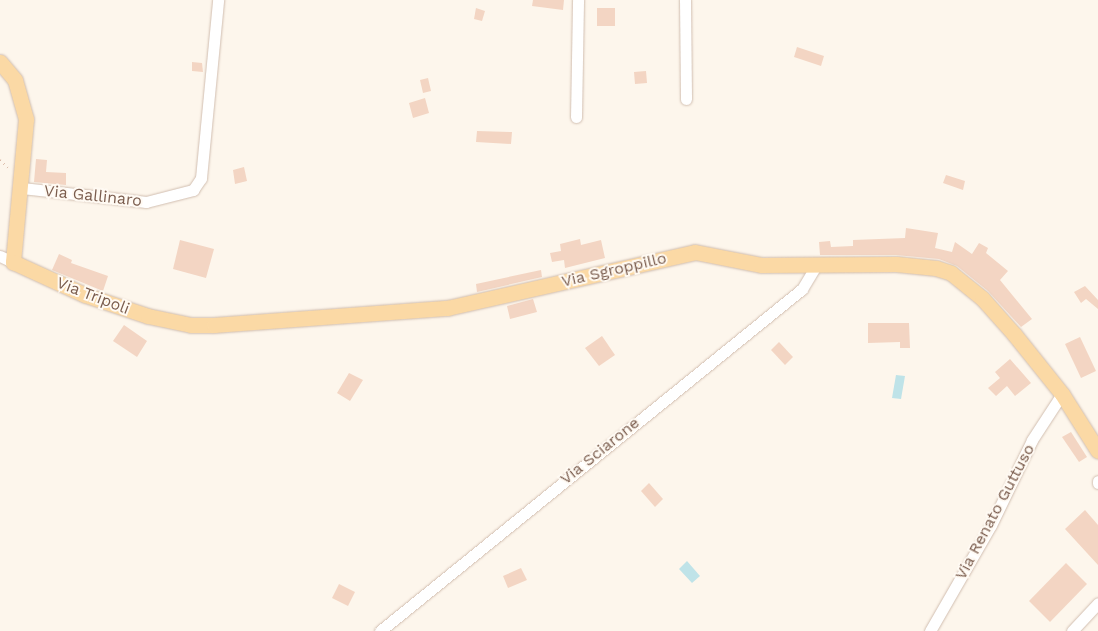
<!DOCTYPE html>
<html>
<head>
<meta charset="utf-8">
<style>
	body { margin:0 }
	#map { position:relative; width:1098px; height:631px; overflow:hidden; background:#fdf6ec; font-family:"Work Sans",sans-serif }
	div>[style] { position:absolute }
	[style*='--x'] { left:calc(var(--x)*1px); top:calc(var(--y)*1px); width:calc(var(--w)*1px); rotate:calc(var(--a)*1deg) }
	.water>* { inset:0; background:#bfe3e8 }
	.building>* { inset:0; background:#f3d5c3 }
	.path>* { height:2px; margin-top:-1px; transform-origin:0; background:repeating-linear-gradient(90deg,#d9b8a5 0 1px,transparent 0 5px) }
	.roads { filter:drop-shadow(0 0 1px #d1beb0) drop-shadow(0 0 1px #d1beb0) }
	.minor>* { height:11px; margin:-5.5px; padding:0 5.5px; transform-origin:5.5px; border-radius:5.5px; background:#fff }
	.major>* { height:15px; margin:-7.5px; padding:0 7.5px; transform-origin:7.5px; border-radius:7.5px; background:#fbd9a5 }
	span { translate:-50% -50%; white-space:nowrap; text-align:center; line-height:1.15; -webkit-text-stroke:4px #fffaf3; paint-order:stroke }
	.street-label { font-size:16px; color:#7a5c4d }
</style>
</head>
<body>
<div id="map">
	<div class="water">
		<i style="clip-path:polygon(896px 375px,905px 376px,901px 399px,892px 398px)"></i>
		<i style="clip-path:polygon(687px 561px,700px 576px,692px 583px,679px 569px)"></i>
	</div>
	<div class="building">
		<i style="clip-path:polygon(533px 0,564px 0,563px 10px,532px 6px)"></i>
		<i style="clip-path:polygon(476px 8px,485px 11px,482px 21px,474px 19px)"></i>
		<i style="clip-path:polygon(597px 8px,615px 8px,615px 26px,597px 26px)"></i>
		<i style="clip-path:polygon(797px 47px,824px 56px,821px 66px,794px 57px)"></i>
		<i style="clip-path:polygon(192px 62px,202px 63px,203px 72px,192px 71px)"></i>
		<i style="clip-path:polygon(646px 71px,647px 83px,635px 84px,634px 72px)"></i>
		<i style="clip-path:polygon(428px 78px,431px 91px,423px 93px,420px 80px)"></i>
		<i style="clip-path:polygon(425px 98px,429px 113px,413px 118px,409px 103px)"></i>
		<i style="clip-path:polygon(477px 131px,512px 132px,511px 144px,476px 142px)"></i>
		<i style="clip-path:polygon(36px 159px,47px 160px,46px 172px,66px 173px,66px 185px,34px 182px)"></i>
		<i style="clip-path:polygon(244px 167px,247px 181px,235px 184px,233px 170px)"></i>
		<i style="clip-path:polygon(946px 175px,965px 181px,963px 190px,943px 183px)"></i>
		<i style="clip-path:polygon(906px 228px,938px 233px,935px 248px,952px 252px,955px 242px,972px 254px,979px 243px,988px 248px,986px 253px,1008px 271px,1000px 280px,1032px 319px,1021px 327px,988px 291px,957px 266px,939px 259px,896px 255px,820px 255px,819px 242px,830px 241px,831px 247px,853px 246px,853px 240px,905px 238px)"></i>
		<i style="clip-path:polygon(580px 239px,581px 245px,601px 240px,605px 258px,565px 268px,564px 260px,552px 262px,550px 253px,561px 251px,560px 244px)"></i>
		<i style="clip-path:polygon(180px 240px,214px 249px,206px 278px,173px 269px)"></i>
		<i style="clip-path:polygon(59px 254px,72px 260px,71px 263px,108px 276px,103px 291px,52px 270px)"></i>
		<i style="clip-path:polygon(541px 270px,542px 277px,477px 292px,476px 284px)"></i>
		<i style="clip-path:polygon(1085px 286px,1098px 300px,1098px 309px,1086px 299px,1081px 303px,1074px 292px)"></i>
		<i style="clip-path:polygon(533px 299px,537px 312px,510px 319px,507px 306px)"></i>
		<i style="clip-path:polygon(868px 323px,909px 323px,910px 348px,900px 348px,900px 342px,868px 343px)"></i>
		<i style="clip-path:polygon(124px 325px,147px 341px,137px 357px,113px 341px)"></i>
		<i style="clip-path:polygon(602px 336px,615px 355px,599px 366px,585px 348px)"></i>
		<i style="clip-path:polygon(1080px 337px,1096px 371px,1081px 378px,1065px 344px)"></i>
		<i style="clip-path:polygon(779px 342px,793px 357px,785px 365px,771px 350px)"></i>
		<i style="clip-path:polygon(1010px 359px,1031px 383px,1015px 396px,1007px 386px,996px 396px,988px 388px,1000px 378px,995px 372px)"></i>
		<i style="clip-path:polygon(349px 373px,363px 380px,350px 401px,337px 393px)"></i>
		<i style="clip-path:polygon(1071px 432px,1087px 457px,1079px 462px,1062px 437px)"></i>
		<i style="clip-path:polygon(649px 483px,663px 499px,655px 507px,641px 491px)"></i>
		<i style="clip-path:polygon(1085px 510px,1098px 525px,1098px 565px,1065px 529px)"></i>
		<i style="clip-path:polygon(1066px 563px,1087px 584px,1050px 622px,1029px 601px)"></i>
		<i style="clip-path:polygon(521px 568px,527px 580px,508px 588px,503px 576px)"></i>
		<i style="clip-path:polygon(339px 584px,355px 592px,348px 606px,332px 598px)"></i>
	</div>
	<div class="path">
		<i style="--x:0;--y:160;--w:11;--a:45"></i>
	</div>
	<div class="roads">
		<div class="minor">
			<i style="--x:685;--y:0;--w:99;--a:89.4"></i>
			<i style="--x:576;--y:117;--w:117;--a:-89"></i>
			<i style="--x:22;--y:188;--w:125;--a:6.4"></i>
			<i style="--x:146;--y:202;--w:49;--a:-14.3"></i>
			<i style="--x:193;--y:190;--w:14;--a:-56"></i>
			<i style="--x:201;--y:178;--w:179;--a:-84.5"></i>
			<i style="--x:0;--y:256;--w:14;--a:25"></i>
			<i style="--x:1098;--y:481;--w:2;--a:90"></i>
			<i style="--x:380;--y:631;--w:543;--a:-39.02"></i>
			<i style="--x:802;--y:289;--w:26;--a:-59"></i>
			<i style="--x:930;--y:631;--w:122;--a:-60.1"></i>
			<i style="--x:991;--y:525;--w:94;--a:-64.2"></i>
			<i style="--x:1032;--y:440;--w:55;--a:-56.9"></i>
			<i style="--x:1072;--y:631;--w:38;--a:-47"></i>
		</div>
		<div class="major">
			<i style="--x:0;--y:62;--w:23;--a:50"></i>
			<i style="--x:15;--y:80;--w:41;--a:74.2"></i>
			<i style="--x:26;--y:119;--w:144;--a:95.2"></i>
			<i style="--x:13;--y:262;--w:79;--a:24.6"></i>
			<i style="--x:85;--y:295;--w:66;--a:18.4"></i>
			<i style="--x:148;--y:316;--w:44;--a:11.8"></i>
			<i style="--x:191;--y:325;--w:23;--a:0"></i>
			<i style="--x:214;--y:325;--w:234;--a:-4.2"></i>
			<i style="--x:447;--y:308;--w:254;--a:-12.7"></i>
			<i style="--x:695;--y:252;--w:67;--a:11.1"></i>
			<i style="--x:761;--y:265;--w:135;--a:-0.4"></i>
			<i style="--x:896;--y:264;--w:40;--a:5.7"></i>
			<i style="--x:936;--y:268;--w:16;--a:18"></i>
			<i style="--x:951;--y:273;--w:40;--a:39"></i>
			<i style="--x:982;--y:298;--w:48;--a:48.4"></i>
			<i style="--x:1014;--y:334;--w:77;--a:51.3"></i>
			<i style="--x:1062;--y:394;--w:67;--a:57.7"></i>
		</div>
	</div>
	<div class="street-label">
		<span style="left:93px;top:196px;rotate:6deg">Via Gallinaro</span>
		<span style="left:614px;top:270px;rotate:-13deg">Via Sgroppillo</span>
		<span style="left:93px;top:296px;rotate:21deg">Via Tripoli</span>
		<span style="left:600px;top:451px;rotate:-39deg">Via Sciarone</span>
		<span style="left:995px;top:512px;rotate:-62deg">Via Renato Guttuso</span>
	</div>
</div>
</body>
</html>
